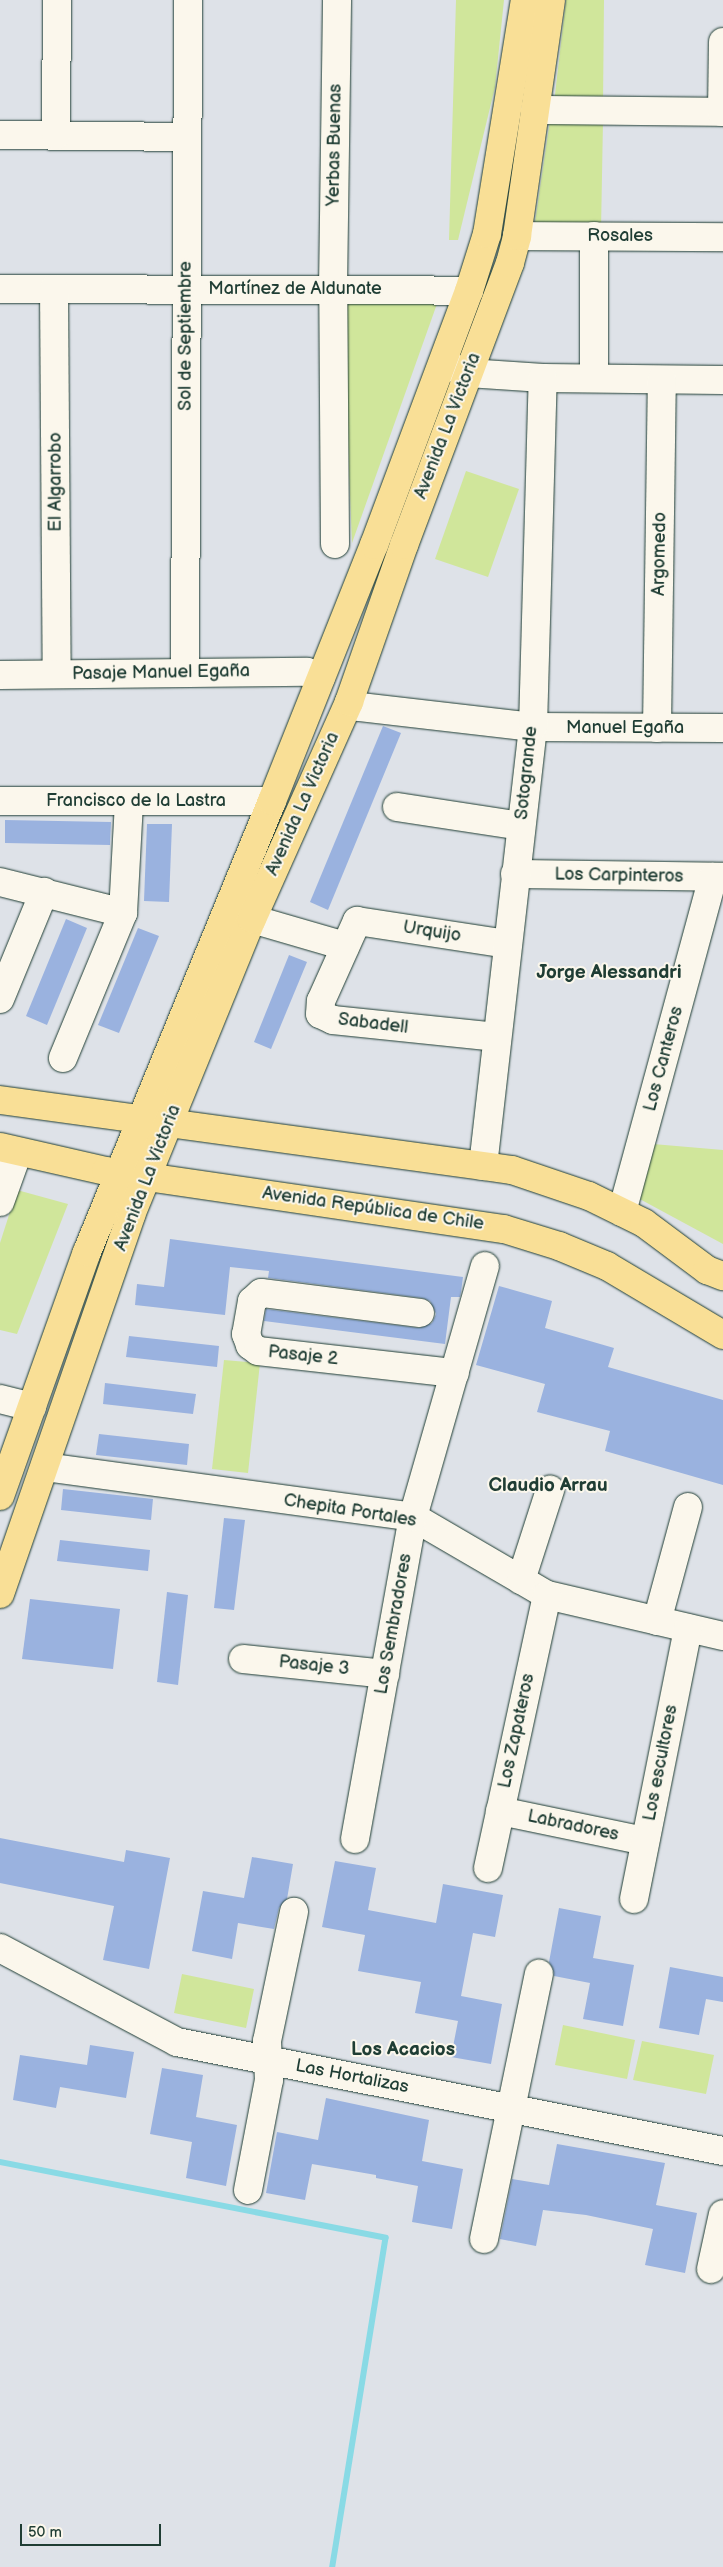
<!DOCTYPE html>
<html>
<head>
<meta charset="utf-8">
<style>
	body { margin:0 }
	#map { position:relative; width:723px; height:2567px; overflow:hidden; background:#dee2e8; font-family:"Balsamiq Sans",sans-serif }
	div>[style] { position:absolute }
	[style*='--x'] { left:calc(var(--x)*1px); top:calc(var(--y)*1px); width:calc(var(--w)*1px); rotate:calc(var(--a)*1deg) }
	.green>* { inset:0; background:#d0e69b }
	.stream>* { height:5.5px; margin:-2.75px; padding:0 2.75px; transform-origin:2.75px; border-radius:2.75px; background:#89dae5 }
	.building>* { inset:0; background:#9ab2df }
	.roads { filter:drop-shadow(0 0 1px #1f3d34) drop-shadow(0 0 1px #1f3d34) }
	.minor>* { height:28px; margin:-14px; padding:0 14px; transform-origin:14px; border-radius:14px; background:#fbf7ec }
	.major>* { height:28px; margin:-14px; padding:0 14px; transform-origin:14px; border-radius:14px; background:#f9df96 }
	span { translate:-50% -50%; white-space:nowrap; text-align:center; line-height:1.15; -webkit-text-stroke:4px #fbf7ec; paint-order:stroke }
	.street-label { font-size:18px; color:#1f3d34 }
	.neighbourhood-label { font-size:19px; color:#1f3d34; font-weight:700 }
	.scale { position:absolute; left:20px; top:2524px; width:141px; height:22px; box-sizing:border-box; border:2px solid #1f3d34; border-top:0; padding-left:6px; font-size:15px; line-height:18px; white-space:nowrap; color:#1f3d34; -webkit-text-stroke:4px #fbf7ec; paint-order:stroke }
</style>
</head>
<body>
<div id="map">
	<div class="green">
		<i style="clip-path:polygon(456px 0,504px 0,495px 87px,458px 240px,449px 240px)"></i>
		<i style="clip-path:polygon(566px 0,604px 0,603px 104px,554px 103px)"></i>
		<i style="clip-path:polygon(550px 120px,603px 121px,601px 230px,534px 229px)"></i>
		<i style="clip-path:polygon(342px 299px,438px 301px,352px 543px)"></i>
		<i style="clip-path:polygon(466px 471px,519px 489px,488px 577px,435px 559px)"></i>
		<i style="clip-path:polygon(653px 1144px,723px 1150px,723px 1244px,636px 1197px)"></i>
		<i style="clip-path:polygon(17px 1190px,68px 1204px,17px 1334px,0 1330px,0 1243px)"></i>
		<i style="clip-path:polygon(224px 1360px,260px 1363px,248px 1473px,212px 1469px)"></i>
		<i style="clip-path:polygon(182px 1974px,254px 1989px,246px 2028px,174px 2013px)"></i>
		<i style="clip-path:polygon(563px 2025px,635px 2040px,627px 2079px,555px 2065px)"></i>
		<i style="clip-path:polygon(642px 2041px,714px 2055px,706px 2094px,633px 2080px)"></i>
	</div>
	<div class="stream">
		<i style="--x:0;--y:2162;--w:393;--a:11.1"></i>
		<i style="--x:386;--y:2238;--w:333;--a:99.2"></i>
	</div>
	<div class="building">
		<i style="clip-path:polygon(383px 726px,401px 733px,328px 910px,310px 902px)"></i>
		<i style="clip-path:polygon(5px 820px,111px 822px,110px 845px,5px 843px)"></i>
		<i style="clip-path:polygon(147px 824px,172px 824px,169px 902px,144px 901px)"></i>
		<i style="clip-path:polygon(66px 919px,87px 928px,47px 1025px,26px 1016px)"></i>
		<i style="clip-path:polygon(138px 928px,159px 936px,119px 1033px,98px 1025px)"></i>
		<i style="clip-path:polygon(289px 955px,307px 962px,271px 1049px,254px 1042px)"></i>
		<i style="clip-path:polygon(170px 1239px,463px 1277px,461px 1292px,460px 1297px,451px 1297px,445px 1344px,264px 1321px,266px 1309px,419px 1328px,432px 1323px,436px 1314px,430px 1301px,422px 1298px,268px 1278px,269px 1271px,230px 1267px,225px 1315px,135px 1305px,137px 1284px,164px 1287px)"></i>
		<i style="clip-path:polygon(499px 1286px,552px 1301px,545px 1328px,614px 1348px,608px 1367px,723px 1400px,723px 1485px,605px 1451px,610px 1431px,537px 1412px,545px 1384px,476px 1365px)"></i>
		<i style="clip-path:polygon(129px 1336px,219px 1346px,217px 1367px,126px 1357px)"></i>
		<i style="clip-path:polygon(105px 1383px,196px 1394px,193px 1414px,103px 1404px)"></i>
		<i style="clip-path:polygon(99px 1434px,189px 1444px,187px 1465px,96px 1455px)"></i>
		<i style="clip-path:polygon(63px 1489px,153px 1499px,151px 1520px,61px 1510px)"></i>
		<i style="clip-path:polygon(224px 1518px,245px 1520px,234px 1610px,214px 1608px)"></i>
		<i style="clip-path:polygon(60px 1540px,150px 1550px,148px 1571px,57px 1561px)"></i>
		<i style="clip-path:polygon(167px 1592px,188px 1595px,178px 1685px,157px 1682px)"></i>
		<i style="clip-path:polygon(30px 1599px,120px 1609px,113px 1669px,22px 1659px)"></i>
		<i style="clip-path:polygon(0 1838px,124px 1862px,126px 1850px,170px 1858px,149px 1969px,103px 1960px,114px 1906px,0 1883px)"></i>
		<i style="clip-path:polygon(252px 1857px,293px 1864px,287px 1899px,279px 1908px,274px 1929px,238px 1923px,232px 1959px,192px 1951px,203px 1891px,244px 1898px)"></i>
		<i style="clip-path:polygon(335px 1861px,376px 1868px,368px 1910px,436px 1923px,443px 1884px,503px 1895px,495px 1937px,473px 1933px,461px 1996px,502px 2004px,491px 2064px,451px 2057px,458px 2021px,415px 2013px,421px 1982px,358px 1971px,365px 1935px,322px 1927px)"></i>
		<i style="clip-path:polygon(559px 1908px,601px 1916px,593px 1958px,634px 1965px,623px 2026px,583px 2019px,590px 1983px,554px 1976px,549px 1962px)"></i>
		<i style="clip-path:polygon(670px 1967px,723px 1977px,723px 2002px,706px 1999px,699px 2035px,659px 2028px)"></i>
		<i style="clip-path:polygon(90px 2045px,134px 2052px,126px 2098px,60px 2087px,56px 2108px,13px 2100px,20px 2055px,87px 2065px)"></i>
		<i style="clip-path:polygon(162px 2068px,203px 2075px,196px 2117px,237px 2125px,226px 2186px,186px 2178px,192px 2142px,150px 2134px)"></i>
		<i style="clip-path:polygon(326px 2098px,429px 2120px,422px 2161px,463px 2169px,452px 2229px,412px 2222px,418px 2186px,376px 2178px,376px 2175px,312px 2164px,305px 2200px,266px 2193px,277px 2132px,318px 2140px)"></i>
		<i style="clip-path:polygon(557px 2144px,665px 2163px,656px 2205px,697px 2213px,685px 2273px,645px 2265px,653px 2229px,586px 2215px,543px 2210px,536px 2246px,500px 2239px,512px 2179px,549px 2185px)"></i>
	</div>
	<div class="roads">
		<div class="minor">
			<i style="--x:535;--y:110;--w:188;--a:0.6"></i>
			<i style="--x:722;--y:112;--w:70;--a:-89.2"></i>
			<i style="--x:0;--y:135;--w:187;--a:0.6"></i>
			<i style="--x:56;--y:135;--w:135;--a:-89.6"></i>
			<i style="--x:517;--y:236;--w:206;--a:0.3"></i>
			<i style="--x:0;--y:289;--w:469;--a:0.2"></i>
			<i style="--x:54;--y:289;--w:385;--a:89.6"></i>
			<i style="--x:446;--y:365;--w:23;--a:20"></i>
			<i style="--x:468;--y:373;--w:75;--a:3.8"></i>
			<i style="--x:543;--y:378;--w:180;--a:0.6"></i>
			<i style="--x:594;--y:378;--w:142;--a:-90"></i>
			<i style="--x:335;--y:544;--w:255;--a:-90.4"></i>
			<i style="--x:333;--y:289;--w:289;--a:-89.2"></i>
			<i style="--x:185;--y:673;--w:673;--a:-89.74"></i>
			<i style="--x:0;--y:675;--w:307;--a:-0.6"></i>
			<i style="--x:307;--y:672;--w:15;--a:23"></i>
			<i style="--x:349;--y:702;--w:12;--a:24"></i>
			<i style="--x:360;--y:707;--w:174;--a:6.6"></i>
			<i style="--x:533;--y:727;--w:190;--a:0.3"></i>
			<i style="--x:657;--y:728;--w:348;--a:-89.2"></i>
			<i style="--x:0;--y:801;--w:272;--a:0"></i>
			<i style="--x:397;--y:807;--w:125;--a:8.7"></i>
			<i style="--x:515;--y:874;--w:208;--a:0.8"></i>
			<i style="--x:0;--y:882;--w:127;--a:14.1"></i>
			<i style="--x:123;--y:913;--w:157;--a:112.5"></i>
			<i style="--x:123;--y:913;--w:112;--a:-86.9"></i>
			<i style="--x:252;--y:919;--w:97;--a:16.2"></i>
			<i style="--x:0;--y:999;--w:116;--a:-67.6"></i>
			<i style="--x:497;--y:1037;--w:165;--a:-174.1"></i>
			<i style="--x:333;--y:1020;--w:14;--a:-155"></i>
			<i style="--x:320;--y:1014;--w:13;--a:-86"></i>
			<i style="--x:321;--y:1001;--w:88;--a:-65.8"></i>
			<i style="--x:357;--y:921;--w:152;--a:8.7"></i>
			<i style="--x:483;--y:1166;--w:442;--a:-83.5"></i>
			<i style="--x:533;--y:727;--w:349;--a:-88.4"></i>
			<i style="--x:0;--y:1202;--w:53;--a:-70.2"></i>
			<i style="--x:622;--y:1212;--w:347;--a:-74.8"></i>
			<i style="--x:420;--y:1313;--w:160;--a:-172.8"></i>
			<i style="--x:261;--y:1293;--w:12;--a:138"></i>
			<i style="--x:252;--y:1301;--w:34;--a:100"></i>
			<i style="--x:246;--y:1334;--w:12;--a:70"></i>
			<i style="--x:250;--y:1345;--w:10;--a:37"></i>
			<i style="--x:258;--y:1351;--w:198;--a:6.4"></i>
			<i style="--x:0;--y:1399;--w:33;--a:14"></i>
			<i style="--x:45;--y:1467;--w:371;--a:7.7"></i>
			<i style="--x:413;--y:1517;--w:155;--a:30.2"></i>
			<i style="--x:547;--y:1595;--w:181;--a:13.1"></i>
			<i style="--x:521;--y:1580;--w:95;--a:-72.1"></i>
			<i style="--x:657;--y:1621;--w:118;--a:-74.8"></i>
			<i style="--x:243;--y:1659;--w:143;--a:6"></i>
			<i style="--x:500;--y:1811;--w:148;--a:11.7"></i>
			<i style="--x:355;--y:1839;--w:327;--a:-79.8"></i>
			<i style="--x:413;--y:1517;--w:261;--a:-74"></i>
			<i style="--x:488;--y:1868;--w:279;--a:-77.8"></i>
			<i style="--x:634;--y:1899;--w:276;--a:-78.7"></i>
			<i style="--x:0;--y:1948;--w:200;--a:28"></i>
			<i style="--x:177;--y:2042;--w:557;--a:11.29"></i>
			<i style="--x:248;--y:2190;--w:112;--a:-79.2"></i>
			<i style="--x:269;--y:2080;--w:39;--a:-93"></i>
			<i style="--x:267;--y:2041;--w:132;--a:-78.2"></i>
			<i style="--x:484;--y:2239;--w:271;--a:-78.3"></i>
			<i style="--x:711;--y:2269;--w:56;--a:-77.7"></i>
		</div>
		<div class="major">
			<i style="--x:0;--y:1100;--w:517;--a:7.79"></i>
			<i style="--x:512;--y:1170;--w:81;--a:18.7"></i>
			<i style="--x:589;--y:1196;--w:61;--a:26.1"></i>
			<i style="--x:644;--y:1223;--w:79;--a:36.7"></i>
			<i style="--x:707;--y:1270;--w:17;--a:21"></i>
			<i style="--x:0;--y:1147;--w:109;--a:12.8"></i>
			<i style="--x:106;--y:1171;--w:402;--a:8.3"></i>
			<i style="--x:504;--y:1229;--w:58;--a:17.2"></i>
			<i style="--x:559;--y:1246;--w:52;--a:22.6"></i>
			<i style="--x:607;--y:1266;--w:135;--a:30.7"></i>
			<i style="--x:0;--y:1496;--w:259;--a:-70.4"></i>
			<i style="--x:87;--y:1252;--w:487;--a:-67.7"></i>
			<i style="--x:272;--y:801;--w:276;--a:-68.3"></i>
			<i style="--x:374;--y:545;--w:271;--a:-69.5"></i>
			<i style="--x:469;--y:291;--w:60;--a:-72.5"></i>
			<i style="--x:487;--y:234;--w:237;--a:-80.8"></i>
			<i style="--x:0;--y:1594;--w:401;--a:-70.9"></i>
			<i style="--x:131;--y:1215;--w:320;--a:-67.8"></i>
			<i style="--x:252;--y:919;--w:238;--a:-65.9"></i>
			<i style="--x:349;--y:702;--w:166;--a:-70.7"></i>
			<i style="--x:404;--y:545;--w:301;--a:-69.4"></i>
			<i style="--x:510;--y:263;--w:28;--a:-75"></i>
			<i style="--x:517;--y:236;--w:238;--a:-81.8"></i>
		</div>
	</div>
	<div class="street-label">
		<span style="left:335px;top:145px;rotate:-89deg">Yerbas Buenas</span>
		<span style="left:620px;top:236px">Rosales</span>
		<span style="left:295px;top:289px">Martínez de Aldunate</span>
		<span style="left:186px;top:336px;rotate:-90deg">Sol de Septiembre</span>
		<span style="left:448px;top:426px;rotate:-69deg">Avenida La Victoria</span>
		<span style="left:56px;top:482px;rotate:-90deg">El Algarrobo</span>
		<span style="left:660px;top:554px;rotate:-89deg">Argomedo</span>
		<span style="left:161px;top:673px;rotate:-1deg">Pasaje Manuel Egaña</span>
		<span style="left:625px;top:728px">Manuel Egaña</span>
		<span style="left:527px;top:773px;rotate:-84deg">Sotogrande</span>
		<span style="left:136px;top:801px">Francisco de la Lastra</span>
		<span style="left:303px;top:804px;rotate:-66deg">Avenida La Victoria</span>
		<span style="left:619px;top:876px;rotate:1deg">Los Carpinteros</span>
		<span style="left:432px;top:932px;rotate:9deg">Urquijo</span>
		<span style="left:373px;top:1024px;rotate:7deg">Sabadell</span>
		<span style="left:664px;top:1059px;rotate:-75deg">Los Canteros</span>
		<span style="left:148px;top:1178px;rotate:-69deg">Avenida La Victoria</span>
		<span style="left:373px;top:1209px;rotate:8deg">Avenida República de Chile</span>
		<span style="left:303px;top:1356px;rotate:6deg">Pasaje 2</span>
		<span style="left:350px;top:1511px;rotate:9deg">Chepita Portales</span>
		<span style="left:394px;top:1624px;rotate:-80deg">Los Sembradores</span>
		<span style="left:314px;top:1666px;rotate:6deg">Pasaje 3</span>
		<span style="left:517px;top:1731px;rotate:-78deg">Los Zapateros</span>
		<span style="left:661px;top:1763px;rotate:-79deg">Los escultores</span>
		<span style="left:573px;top:1826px;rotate:12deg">Labradores</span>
		<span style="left:352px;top:2077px;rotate:11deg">Las Hortalizas</span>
	</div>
	<div class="neighbourhood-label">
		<span style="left:609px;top:973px">Jorge Alessandri</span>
		<span style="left:548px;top:1486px">Claudio Arrau</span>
		<span style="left:403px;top:2050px">Los Acacios</span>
	</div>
	<div class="scale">50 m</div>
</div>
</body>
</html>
